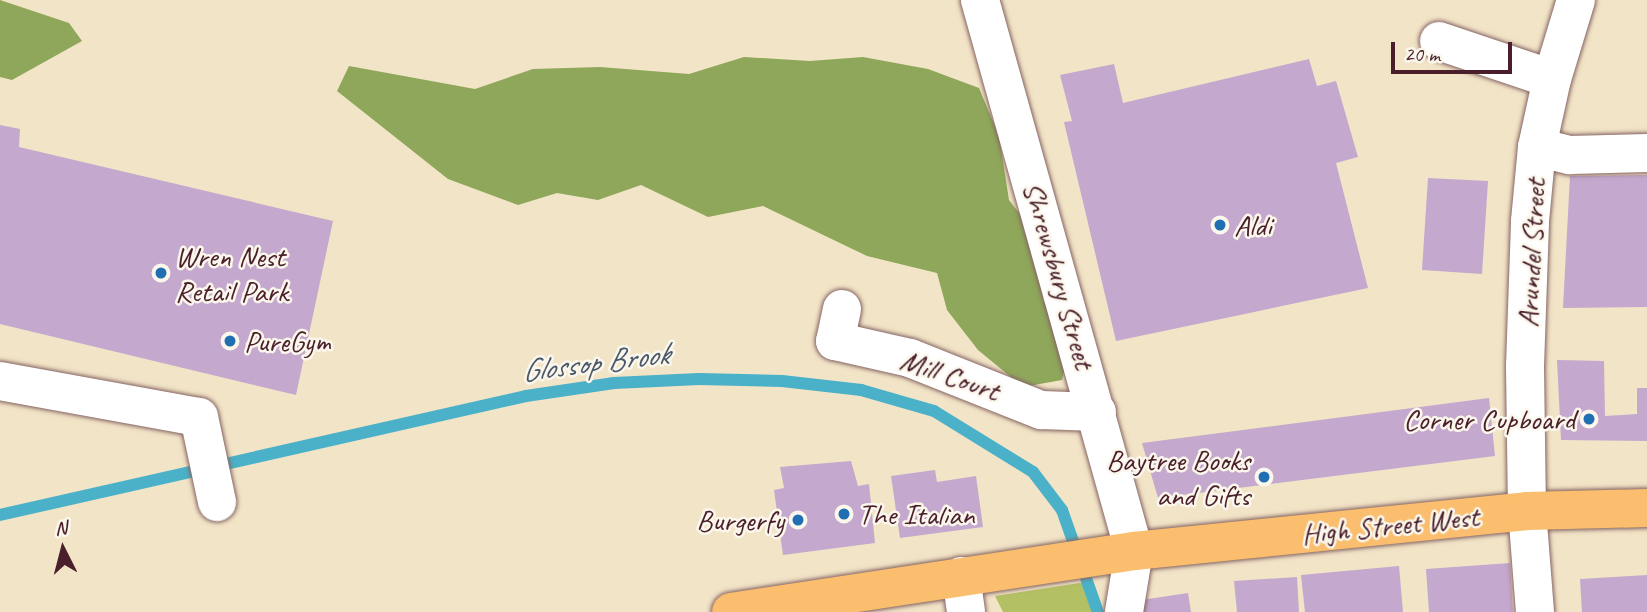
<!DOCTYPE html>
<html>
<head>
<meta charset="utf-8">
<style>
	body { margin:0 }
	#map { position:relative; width:1647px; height:612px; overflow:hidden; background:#f2e4c7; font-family:Caveat,sans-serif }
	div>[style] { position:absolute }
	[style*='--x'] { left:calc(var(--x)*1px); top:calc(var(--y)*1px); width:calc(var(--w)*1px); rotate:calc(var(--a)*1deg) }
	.green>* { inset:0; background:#b3c164 }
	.forest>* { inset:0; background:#8ea75a }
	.stream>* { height:12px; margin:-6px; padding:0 6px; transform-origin:6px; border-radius:6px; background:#4ab1c9 }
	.building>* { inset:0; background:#c4a8cd }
	.roads { filter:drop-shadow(0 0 2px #856462) drop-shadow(0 0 2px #856462) }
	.minor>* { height:38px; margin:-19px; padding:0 19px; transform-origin:19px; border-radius:19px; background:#fff }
	.major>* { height:38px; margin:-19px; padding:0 19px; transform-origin:19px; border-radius:19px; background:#fabe6e }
	.dots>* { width:19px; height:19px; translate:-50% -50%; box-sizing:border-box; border:4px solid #fbf7ec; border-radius:50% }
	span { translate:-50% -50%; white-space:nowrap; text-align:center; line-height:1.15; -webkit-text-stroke:5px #fbf7ec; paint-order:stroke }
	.poi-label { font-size:30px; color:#4a1f2b }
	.left { translate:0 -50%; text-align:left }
	.right { translate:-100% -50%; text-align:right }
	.street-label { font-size:30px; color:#4a1f2b }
	.water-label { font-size:32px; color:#4a596a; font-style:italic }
	.north { position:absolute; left:28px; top:514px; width:70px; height:70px; -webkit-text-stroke:5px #fbf7ec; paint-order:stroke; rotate:354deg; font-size:19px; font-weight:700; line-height:28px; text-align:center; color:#4a1f2b }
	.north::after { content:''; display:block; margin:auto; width:24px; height:32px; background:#4a1f2b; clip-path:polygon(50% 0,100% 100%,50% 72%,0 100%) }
	.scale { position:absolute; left:1391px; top:42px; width:121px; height:32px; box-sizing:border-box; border:4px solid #4a1f2b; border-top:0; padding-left:9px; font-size:21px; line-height:24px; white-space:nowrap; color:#4a1f2b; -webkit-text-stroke:5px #fbf7ec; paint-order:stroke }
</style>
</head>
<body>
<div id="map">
	<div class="green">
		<i style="clip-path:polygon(1086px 582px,1098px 612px,1003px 612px,995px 596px)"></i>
	</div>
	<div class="forest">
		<i style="clip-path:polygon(0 0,69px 23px,82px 41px,12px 80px,0 77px)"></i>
		<i style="clip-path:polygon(744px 57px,810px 61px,863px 57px,928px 69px,979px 88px,999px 136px,1009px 200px,1029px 226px,1044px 302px,1070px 345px,1062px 380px,1023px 387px,978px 350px,947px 310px,937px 273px,867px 256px,763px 206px,708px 217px,641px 185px,598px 200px,557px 193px,518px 205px,448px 179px,337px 91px,349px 66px,475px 89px,533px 69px,600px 67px,689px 74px)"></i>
	</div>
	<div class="stream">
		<i style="--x:0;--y:515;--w:539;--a:-12.75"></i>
		<i style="--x:526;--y:396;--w:89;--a:-8.4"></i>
		<i style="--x:614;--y:383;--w:85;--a:-2.7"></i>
		<i style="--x:699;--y:379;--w:83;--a:1.4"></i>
		<i style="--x:782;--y:381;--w:80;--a:6.5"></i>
		<i style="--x:861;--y:390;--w:76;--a:16"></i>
		<i style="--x:934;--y:411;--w:116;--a:31.6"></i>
		<i style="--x:1033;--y:472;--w:48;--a:52.7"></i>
		<i style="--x:1062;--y:510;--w:108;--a:70.6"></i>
	</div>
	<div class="building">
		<i style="clip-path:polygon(1309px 59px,1317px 86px,1336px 81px,1358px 157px,1336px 163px,1368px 288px,1116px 341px,1064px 122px,1072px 121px,1060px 75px,1114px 64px,1123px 103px)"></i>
		<i style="clip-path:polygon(0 125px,20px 129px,19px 147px,333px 221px,296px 395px,0 324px)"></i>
		<i style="clip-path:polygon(1647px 175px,1647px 307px,1563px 308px,1570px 176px)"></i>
		<i style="clip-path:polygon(1428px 178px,1488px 181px,1482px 274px,1422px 270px)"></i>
		<i style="clip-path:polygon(1557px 360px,1604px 361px,1605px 416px,1637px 414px,1637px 388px,1647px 388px,1647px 441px,1561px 440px)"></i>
		<i style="clip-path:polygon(1489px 398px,1495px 456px,1158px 498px,1142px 443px)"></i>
		<i style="clip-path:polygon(851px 461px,858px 486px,869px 484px,875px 543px,783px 555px,774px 490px,784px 488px,780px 467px)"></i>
		<i style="clip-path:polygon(935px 470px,937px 482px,976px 476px,983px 527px,900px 538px,891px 476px)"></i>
		<i style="clip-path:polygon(1510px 563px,1513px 612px,1429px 612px,1426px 569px)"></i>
		<i style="clip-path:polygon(1399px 566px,1403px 612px,1305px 612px,1301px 575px)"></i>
		<i style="clip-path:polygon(1647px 575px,1647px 612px,1582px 612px,1580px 579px)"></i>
		<i style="clip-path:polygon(1297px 577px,1299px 612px,1237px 612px,1234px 581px)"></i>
		<i style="clip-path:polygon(1188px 593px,1191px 612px,1129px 612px,1128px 602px)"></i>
	</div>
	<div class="roads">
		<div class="minor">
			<i style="--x:980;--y:0;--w:572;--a:74.38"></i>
			<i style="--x:1134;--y:551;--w:62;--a:99.3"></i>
			<i style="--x:1439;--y:41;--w:119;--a:18.6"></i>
			<i style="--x:1537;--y:147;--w:34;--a:14"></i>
			<i style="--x:1570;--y:155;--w:77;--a:-1.5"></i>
			<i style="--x:842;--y:309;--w:33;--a:102"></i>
			<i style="--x:835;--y:341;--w:77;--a:12.8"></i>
			<i style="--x:910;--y:358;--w:141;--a:21.7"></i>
			<i style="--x:1041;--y:410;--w:56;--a:2"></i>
			<i style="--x:0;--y:381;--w:202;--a:10.3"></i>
			<i style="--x:199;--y:417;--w:87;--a:78"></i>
			<i style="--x:961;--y:576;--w:36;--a:82"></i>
			<i style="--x:1535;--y:612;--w:101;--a:-94.5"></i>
			<i style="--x:1527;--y:511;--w:145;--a:-90.8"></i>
			<i style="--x:1525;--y:366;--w:145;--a:-88"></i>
			<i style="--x:1530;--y:221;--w:74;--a:-84.6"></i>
			<i style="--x:1537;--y:147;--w:70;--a:-77.6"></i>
			<i style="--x:1552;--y:79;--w:83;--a:-73.1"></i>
		</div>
		<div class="major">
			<i style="--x:731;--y:612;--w:408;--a:-8.6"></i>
			<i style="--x:1134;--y:551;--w:395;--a:-5.8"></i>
			<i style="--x:1527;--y:511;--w:120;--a:-1.4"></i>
		</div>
	</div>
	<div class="dots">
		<i style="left:1220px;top:225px;background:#1f6fb2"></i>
		<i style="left:161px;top:273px;background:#1f6fb2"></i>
		<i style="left:230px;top:341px;background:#1f6fb2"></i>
		<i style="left:1589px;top:419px;background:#1f6fb2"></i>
		<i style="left:1264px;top:477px;background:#1f6fb2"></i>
		<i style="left:844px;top:514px;background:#1f6fb2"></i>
		<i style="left:798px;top:520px;background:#1f6fb2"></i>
	</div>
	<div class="poi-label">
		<span class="left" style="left:1234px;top:225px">Aldi</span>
		<span class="left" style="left:175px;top:273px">Wren Nest<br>Retail Park</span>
		<span class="left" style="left:244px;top:341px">PureGym</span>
		<span class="right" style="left:1575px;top:419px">Corner Cupboard</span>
		<span class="right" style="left:1250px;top:477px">Baytree Books<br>and Gifts</span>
		<span class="left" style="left:858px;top:514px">The Italian</span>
		<span class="right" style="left:784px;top:520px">Burgerfy</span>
	</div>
	<div class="street-label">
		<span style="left:1531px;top:253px;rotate:-87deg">Arundel Street</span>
		<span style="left:1059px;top:275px;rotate:74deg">Shrewsbury Street</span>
		<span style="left:950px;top:375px;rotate:19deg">Mill Court</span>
		<span style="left:1390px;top:525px;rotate:-6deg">High Street West</span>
	</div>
	<div class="water-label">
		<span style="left:595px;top:363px;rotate:-7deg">Glossop Brook</span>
	</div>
	<div class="north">N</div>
	<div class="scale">20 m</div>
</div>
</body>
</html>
